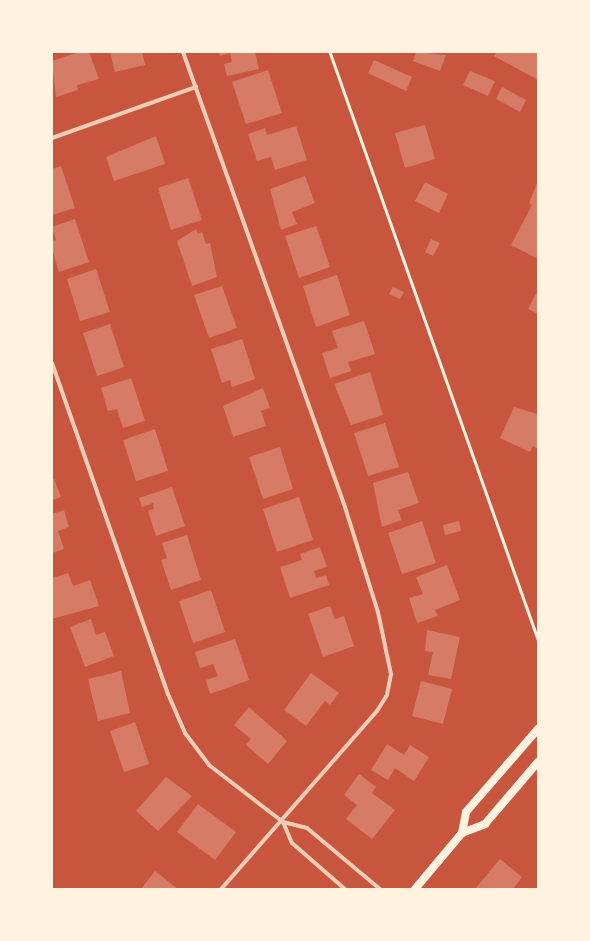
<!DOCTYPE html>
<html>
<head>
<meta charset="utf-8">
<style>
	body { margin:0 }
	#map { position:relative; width:590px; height:941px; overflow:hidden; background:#c8553d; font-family:Roboto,sans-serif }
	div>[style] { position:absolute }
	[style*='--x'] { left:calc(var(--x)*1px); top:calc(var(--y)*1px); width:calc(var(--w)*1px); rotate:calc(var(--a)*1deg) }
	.building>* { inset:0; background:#d67c66 }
	.path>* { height:2.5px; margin:-1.25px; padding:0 1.25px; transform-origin:1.25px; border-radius:1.25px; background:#fff3e0 }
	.minor>* { height:4px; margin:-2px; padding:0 2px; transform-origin:2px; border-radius:2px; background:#f1ccb7 }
	.secondary>* { height:8px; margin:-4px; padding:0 4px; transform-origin:4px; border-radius:4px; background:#fff3e0 }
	span { translate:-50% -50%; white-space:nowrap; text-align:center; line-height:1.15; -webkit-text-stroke:4px #fff3e0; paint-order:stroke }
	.frame { position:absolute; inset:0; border:53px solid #fff3e0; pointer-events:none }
</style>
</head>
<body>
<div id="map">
	<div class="building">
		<i style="clip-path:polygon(79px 52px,89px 52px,99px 79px,77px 85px,78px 90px,56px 97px,52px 61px)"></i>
		<i style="clip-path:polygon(110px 52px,142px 52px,145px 65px,115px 72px)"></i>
		<i style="clip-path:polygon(219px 52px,255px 52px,259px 69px,227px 76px,224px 64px,232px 62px,230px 53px,220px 56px)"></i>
		<i style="clip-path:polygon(416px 52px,446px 55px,440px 71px,413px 61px)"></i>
		<i style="clip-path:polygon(496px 52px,538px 52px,538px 80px,494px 56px)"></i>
		<i style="clip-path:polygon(374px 60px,412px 77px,406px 91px,368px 73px)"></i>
		<i style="clip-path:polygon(268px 70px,282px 113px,246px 124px,232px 82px)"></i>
		<i style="clip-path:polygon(470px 71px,495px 81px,488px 96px,463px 85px)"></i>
		<i style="clip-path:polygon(502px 87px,526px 100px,520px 112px,496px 99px)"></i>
		<i style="clip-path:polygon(425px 125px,435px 159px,405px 168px,395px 133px)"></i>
		<i style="clip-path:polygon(296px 126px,307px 160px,275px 170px,271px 157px,257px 161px,248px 134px,265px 128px,267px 135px)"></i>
		<i style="clip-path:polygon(156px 136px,165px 164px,114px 181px,106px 157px)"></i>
		<i style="clip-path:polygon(61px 166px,75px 208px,52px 215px,52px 169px)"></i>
		<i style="clip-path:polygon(305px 176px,315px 203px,292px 212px,297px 224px,281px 230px,270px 189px)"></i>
		<i style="clip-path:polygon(188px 178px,202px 220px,171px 230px,158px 188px)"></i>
		<i style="clip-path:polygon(538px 181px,538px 259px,511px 245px,532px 205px,529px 203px)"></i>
		<i style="clip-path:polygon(425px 182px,448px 194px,439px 213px,415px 201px)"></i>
		<i style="clip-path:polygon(75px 219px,89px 262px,59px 272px,52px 249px,52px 241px,56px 240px,52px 227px)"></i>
		<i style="clip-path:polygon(316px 226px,330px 267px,299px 278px,285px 236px)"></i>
		<i style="clip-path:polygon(196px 229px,198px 234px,202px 232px,206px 244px,210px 243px,217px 277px,192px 286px,177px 241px)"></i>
		<i style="clip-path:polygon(431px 239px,440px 243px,433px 256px,425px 252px)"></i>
		<i style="clip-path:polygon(96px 269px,110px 312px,80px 321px,67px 279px)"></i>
		<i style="clip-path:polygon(337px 275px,350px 315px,316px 327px,303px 286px)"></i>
		<i style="clip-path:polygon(222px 286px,237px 328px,209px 338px,194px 295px)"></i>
		<i style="clip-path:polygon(393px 287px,404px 292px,400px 299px,389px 294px)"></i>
		<i style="clip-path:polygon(538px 290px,538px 314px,528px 309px)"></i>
		<i style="clip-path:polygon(364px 321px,375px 354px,348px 362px,351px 371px,330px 378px,322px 353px,338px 348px,332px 331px)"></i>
		<i style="clip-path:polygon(110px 324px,124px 367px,97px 376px,83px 333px)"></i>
		<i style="clip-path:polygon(242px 339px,255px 379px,232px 387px,230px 380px,222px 383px,211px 349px)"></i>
		<i style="clip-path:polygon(370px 372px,383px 415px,351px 425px,334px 384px)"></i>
		<i style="clip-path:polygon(131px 378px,145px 421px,123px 428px,117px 409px,108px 411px,101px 388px)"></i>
		<i style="clip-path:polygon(263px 388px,270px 408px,261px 411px,266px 426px,233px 437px,223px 406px)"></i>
		<i style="clip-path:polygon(514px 407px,538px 414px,538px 449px,533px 446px,530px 452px,500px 438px)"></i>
		<i style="clip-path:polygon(385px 423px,399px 467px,368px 476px,354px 433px)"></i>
		<i style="clip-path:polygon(155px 429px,168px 471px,136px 481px,123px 440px)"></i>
		<i style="clip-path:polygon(280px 447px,293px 489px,263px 499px,249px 457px)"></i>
		<i style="clip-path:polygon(408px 472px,419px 503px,398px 510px,402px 520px,382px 527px,373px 483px)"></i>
		<i style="clip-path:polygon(54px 479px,61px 497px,52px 500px,52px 480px)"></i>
		<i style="clip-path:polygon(172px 487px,185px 526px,156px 536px,148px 511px,154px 509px,153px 503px,142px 507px,139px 498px)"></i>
		<i style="clip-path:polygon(299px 497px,313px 540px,277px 552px,263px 509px)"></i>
		<i style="clip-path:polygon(64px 510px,69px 527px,58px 531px,64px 549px,52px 553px,52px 514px)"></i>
		<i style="clip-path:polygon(422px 521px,436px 563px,402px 574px,388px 533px)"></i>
		<i style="clip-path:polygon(459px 521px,461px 531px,445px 535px,443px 525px)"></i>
		<i style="clip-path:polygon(187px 535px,201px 580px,171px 590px,161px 560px,167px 558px,162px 543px)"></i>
		<i style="clip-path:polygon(320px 547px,327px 567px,314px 571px,316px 578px,326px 575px,329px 585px,290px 598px,280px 567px,302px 560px,300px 554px)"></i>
		<i style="clip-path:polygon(447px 565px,460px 600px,435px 610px,438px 616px,417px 623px,409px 598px,423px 594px,416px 577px)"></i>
		<i style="clip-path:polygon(68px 573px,73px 586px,90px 580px,99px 606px,52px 619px,52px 578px)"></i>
		<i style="clip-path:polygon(211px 590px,225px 632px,193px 643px,179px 601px)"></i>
		<i style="clip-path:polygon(330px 606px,335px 619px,344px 616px,354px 646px,323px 657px,308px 614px)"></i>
		<i style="clip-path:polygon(91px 619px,96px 635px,105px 632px,114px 656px,85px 667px,70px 627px)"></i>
		<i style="clip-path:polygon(427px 630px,460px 637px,451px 679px,428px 675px,433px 652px,425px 651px)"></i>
		<i style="clip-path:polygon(235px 639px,249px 680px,210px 694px,206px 680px,218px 676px,213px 664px,200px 668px,195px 652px)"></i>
		<i style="clip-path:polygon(121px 671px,130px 713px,98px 721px,88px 679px)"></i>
		<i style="clip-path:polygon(311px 673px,339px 693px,330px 705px,325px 701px,306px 726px,284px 710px)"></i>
		<i style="clip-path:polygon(421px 681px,452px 689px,443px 724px,412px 716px)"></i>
		<i style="clip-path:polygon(249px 707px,287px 741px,268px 764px,246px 745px,251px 739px,234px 725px)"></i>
		<i style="clip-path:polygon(135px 722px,149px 764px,124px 772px,110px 731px)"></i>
		<i style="clip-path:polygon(387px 744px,404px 755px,410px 745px,429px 757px,414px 781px,395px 768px,388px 780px,371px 770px)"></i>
		<i style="clip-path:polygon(359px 774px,376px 787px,372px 793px,395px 810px,372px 839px,346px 819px,357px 805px,344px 795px)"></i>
		<i style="clip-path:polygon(166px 777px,192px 796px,158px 831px,136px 811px)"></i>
		<i style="clip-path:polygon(198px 804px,236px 832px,215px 860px,177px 832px)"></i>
		<i style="clip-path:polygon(500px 859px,522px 877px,513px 889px,475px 889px)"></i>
		<i style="clip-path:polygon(155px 871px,178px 889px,141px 889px)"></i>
	</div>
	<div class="path">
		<i style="--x:330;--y:52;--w:623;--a:70.49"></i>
	</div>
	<div class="minor">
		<i style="--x:183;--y:52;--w:483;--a:70.4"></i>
		<i style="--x:345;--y:507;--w:110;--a:72.6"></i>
		<i style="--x:378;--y:612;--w:63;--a:78.2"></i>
		<i style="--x:391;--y:674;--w:21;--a:101"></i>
		<i style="--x:387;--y:695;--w:19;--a:122"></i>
		<i style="--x:377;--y:711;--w:237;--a:131.2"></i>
		<i style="--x:52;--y:138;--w:153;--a:-19.5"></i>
		<i style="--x:52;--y:363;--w:351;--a:70.7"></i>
		<i style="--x:168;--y:694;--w:43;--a:66.4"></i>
		<i style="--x:185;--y:733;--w:40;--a:53"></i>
		<i style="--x:209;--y:765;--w:93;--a:37.6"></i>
		<i style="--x:283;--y:822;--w:25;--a:14"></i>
		<i style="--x:307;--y:828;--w:95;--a:39.9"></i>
		<i style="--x:283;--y:822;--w:23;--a:67"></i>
		<i style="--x:292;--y:843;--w:70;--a:41"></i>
	</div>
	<div class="secondary">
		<i style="--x:462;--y:833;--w:21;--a:-79"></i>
		<i style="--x:466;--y:812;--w:110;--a:-49.1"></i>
		<i style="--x:415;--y:889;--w:73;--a:-50"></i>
		<i style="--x:462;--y:833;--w:25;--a:-21"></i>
		<i style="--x:485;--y:824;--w:82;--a:-49.5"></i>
	</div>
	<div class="frame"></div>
</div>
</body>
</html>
